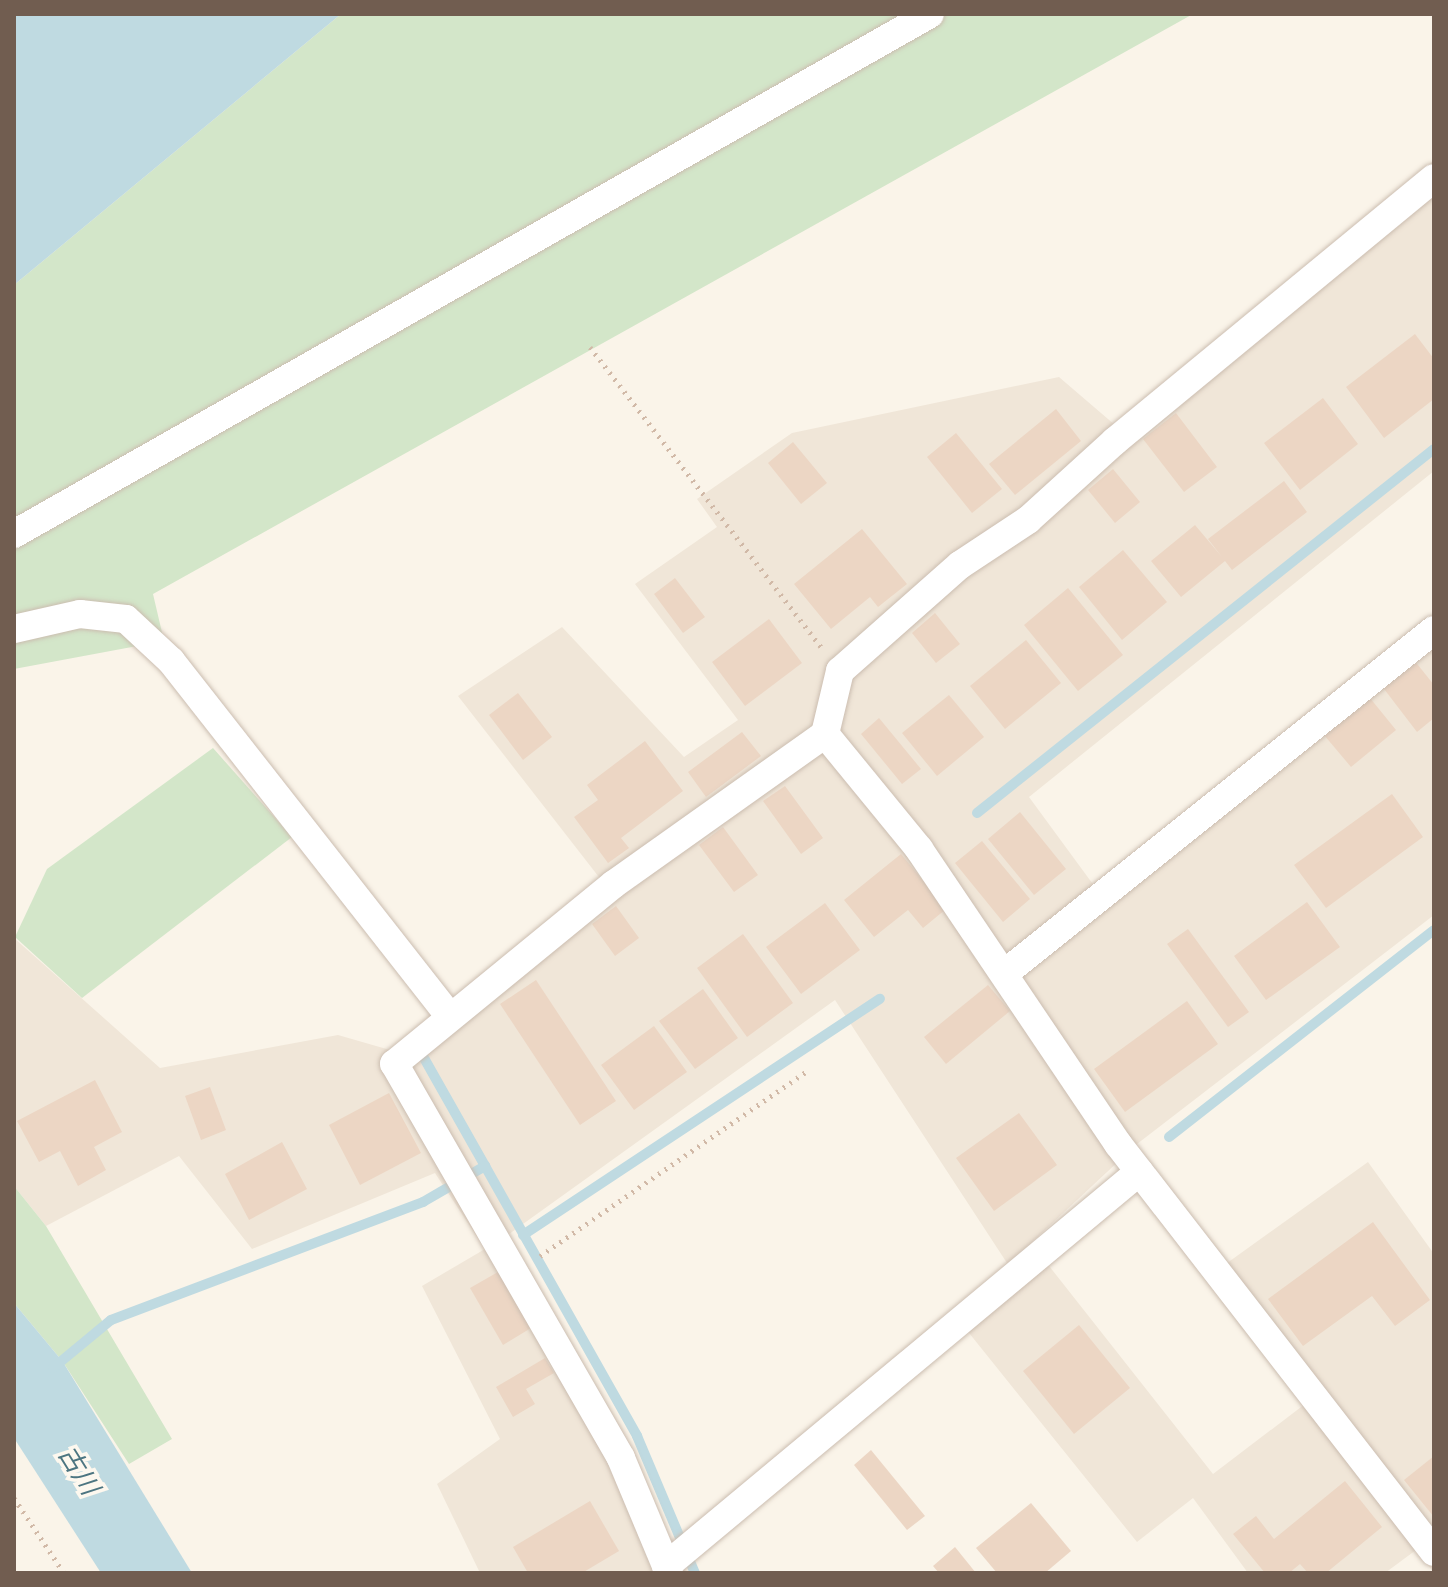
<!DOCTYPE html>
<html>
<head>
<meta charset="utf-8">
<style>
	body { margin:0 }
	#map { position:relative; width:1448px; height:1587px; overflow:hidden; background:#faf4e9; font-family:"PT Sans","Noto Sans JP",sans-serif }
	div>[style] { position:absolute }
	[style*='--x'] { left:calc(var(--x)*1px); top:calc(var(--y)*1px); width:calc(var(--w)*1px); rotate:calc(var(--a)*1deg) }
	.residential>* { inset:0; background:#f0e6d8 }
	.green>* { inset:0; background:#d3e6c9 }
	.water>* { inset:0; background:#bfdae1 }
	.stream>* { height:10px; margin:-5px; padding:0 5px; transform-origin:5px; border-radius:5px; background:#bfdae1 }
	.building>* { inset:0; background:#ecd6c4 }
	.path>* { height:5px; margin-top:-2.5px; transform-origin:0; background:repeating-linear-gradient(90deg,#d1b9a7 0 2px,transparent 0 8px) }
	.roads { filter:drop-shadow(0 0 2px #cbbdb0) drop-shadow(0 0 2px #cbbdb0) }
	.street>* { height:28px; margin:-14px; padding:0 14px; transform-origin:14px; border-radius:14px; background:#fff }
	span { translate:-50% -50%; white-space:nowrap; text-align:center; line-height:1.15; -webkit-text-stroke:7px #fdf8ef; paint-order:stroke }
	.water-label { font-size:26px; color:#4c7581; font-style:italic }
	.frame { position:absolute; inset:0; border:16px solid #715d50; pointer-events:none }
</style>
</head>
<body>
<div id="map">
	<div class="residential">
		<i style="clip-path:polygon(1434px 160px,1434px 471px,1029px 797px,1095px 887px,1434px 615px,1434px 915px,1137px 1144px,1031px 1243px,1213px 1474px,1305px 1404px,1209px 1276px,1368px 1162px,1434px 1254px,1434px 1573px,1416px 1550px,1385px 1573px,1248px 1573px,1193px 1498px,1137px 1542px,953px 1313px,1007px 1263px,835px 1000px,505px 1237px,638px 1461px,681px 1573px,480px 1573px,437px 1484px,500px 1439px,422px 1286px,485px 1249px,435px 1173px,252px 1249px,179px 1156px,46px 1226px,14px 1186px,14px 938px,160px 1068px,338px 1035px,390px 1050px,602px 881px,458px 696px,562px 627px,684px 757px,738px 720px,635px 584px,717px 527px,697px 499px,792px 433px,1059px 377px,1115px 425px)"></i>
	</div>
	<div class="green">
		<i style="clip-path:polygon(341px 14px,1193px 14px,153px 594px,164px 641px,14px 669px,14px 285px)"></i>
		<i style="clip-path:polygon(213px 748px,292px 837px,82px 998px,15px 937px,47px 869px)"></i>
		<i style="clip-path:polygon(14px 1186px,46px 1226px,172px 1439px,129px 1464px,63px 1362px,14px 1303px)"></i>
	</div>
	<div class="water">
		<i style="clip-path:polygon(14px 14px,341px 14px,14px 285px)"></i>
		<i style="clip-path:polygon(14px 1303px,63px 1362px,192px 1573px,101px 1573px,14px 1438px)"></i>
	</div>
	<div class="stream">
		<i style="--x:977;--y:813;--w:584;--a:-38.54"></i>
		<i style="--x:424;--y:1058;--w:124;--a:60.5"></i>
		<i style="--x:1169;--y:1137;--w:336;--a:-38"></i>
		<i style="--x:523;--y:1235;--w:428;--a:-33.5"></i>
		<i style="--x:53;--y:1368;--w:75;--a:-39.6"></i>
		<i style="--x:111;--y:1320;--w:334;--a:-20.7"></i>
		<i style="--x:423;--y:1202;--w:72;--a:-30.1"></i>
		<i style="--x:485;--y:1166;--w:310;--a:60.6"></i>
		<i style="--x:637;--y:1436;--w:149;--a:67.1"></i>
	</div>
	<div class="building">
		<i style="clip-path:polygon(1415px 334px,1434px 359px,1434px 399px,1384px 438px,1346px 387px)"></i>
		<i style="clip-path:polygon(1323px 398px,1358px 444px,1300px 490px,1264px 443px)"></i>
		<i style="clip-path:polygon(1056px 409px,1081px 441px,1015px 495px,989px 464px)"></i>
		<i style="clip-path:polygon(1176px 413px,1217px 467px,1184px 492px,1143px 439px)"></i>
		<i style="clip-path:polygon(956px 433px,1002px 489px,972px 513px,927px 457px)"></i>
		<i style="clip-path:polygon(793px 442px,827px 483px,801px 504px,768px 463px)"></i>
		<i style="clip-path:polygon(1113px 469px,1140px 502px,1115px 523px,1088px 490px)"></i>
		<i style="clip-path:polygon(1284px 481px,1307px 512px,1232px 570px,1225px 561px,1181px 597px,1151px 561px,1195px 525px,1222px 557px,1208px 539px)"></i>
		<i style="clip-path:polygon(862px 529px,907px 584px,878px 607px,870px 597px,831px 629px,794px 584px)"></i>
		<i style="clip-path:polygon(1123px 550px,1167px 602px,1122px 640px,1079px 587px)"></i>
		<i style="clip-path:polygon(675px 578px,705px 617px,683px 633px,654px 594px)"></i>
		<i style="clip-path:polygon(1068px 588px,1123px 655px,1078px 691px,1024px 625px)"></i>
		<i style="clip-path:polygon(935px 613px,960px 644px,936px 663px,912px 633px)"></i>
		<i style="clip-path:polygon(769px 619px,802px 663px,745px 706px,712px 662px)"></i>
		<i style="clip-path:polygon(1026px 640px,1061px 683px,1005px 729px,970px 686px)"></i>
		<i style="clip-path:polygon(1414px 660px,1434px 685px,1434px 718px,1417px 732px,1381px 685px)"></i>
		<i style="clip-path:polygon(518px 693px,552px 737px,523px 760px,489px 715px)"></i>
		<i style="clip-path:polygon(949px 695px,984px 737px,937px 776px,902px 733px)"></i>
		<i style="clip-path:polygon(1370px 698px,1396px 730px,1351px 767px,1324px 735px)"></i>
		<i style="clip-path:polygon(879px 718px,921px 769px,902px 784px,861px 734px)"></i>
		<i style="clip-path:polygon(742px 732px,761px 756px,706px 797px,688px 772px)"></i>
		<i style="clip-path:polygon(645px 741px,683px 791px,621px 838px,629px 848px,608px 863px,574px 817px,598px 800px,587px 785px)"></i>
		<i style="clip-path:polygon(785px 786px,823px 838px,801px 854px,763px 801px)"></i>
		<i style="clip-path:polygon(1392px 794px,1423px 837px,1326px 908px,1294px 865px)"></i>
		<i style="clip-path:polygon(1020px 812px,1066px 869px,1034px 895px,988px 839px)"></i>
		<i style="clip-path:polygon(723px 827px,758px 875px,734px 892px,699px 845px)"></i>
		<i style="clip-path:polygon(982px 841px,1030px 899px,1003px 922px,955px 863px)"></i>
		<i style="clip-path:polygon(901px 854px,946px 909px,923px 928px,908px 910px,874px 937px,844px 900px)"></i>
		<i style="clip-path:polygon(1307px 902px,1340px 947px,1266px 1000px,1234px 956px)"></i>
		<i style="clip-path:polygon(825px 903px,860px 950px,801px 994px,766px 947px)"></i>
		<i style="clip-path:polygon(616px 906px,639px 938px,615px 956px,592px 924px)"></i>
		<i style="clip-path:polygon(1188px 929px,1249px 1012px,1228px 1027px,1167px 944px)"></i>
		<i style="clip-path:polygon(743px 934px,793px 1003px,747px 1037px,697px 968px)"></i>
		<i style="clip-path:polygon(536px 980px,616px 1101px,580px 1125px,500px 1004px)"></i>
		<i style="clip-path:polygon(988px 985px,1010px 1011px,946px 1064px,924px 1037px)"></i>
		<i style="clip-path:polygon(703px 989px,738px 1038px,695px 1069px,659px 1021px)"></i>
		<i style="clip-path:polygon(1187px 1001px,1218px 1044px,1125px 1112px,1094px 1069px)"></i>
		<i style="clip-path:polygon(654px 1026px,687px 1072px,634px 1110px,601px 1065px)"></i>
		<i style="clip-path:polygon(95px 1080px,122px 1132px,94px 1147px,106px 1170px,78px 1186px,60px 1151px,39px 1162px,17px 1121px)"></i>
		<i style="clip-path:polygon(210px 1087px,226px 1130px,201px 1140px,185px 1096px)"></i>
		<i style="clip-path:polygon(389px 1093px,421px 1153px,360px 1185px,329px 1125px)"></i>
		<i style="clip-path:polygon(1019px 1113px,1057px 1165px,994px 1211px,956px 1158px)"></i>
		<i style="clip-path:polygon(282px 1142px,307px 1189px,249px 1220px,225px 1174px)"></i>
		<i style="clip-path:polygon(1373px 1222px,1430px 1300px,1395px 1326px,1372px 1296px,1303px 1346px,1268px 1299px)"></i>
		<i style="clip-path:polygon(498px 1272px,531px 1328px,503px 1345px,470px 1288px)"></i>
		<i style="clip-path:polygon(1079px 1325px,1130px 1388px,1074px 1434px,1023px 1371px)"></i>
		<i style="clip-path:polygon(545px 1358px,554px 1373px,526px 1389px,535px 1404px,513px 1417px,496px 1387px)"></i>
		<i style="clip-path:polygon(871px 1450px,925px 1516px,907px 1530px,854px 1465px)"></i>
		<i style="clip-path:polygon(1434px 1456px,1434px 1517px,1404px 1480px)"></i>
		<i style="clip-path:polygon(1345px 1481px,1382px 1527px,1326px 1573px,1308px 1573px,1300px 1564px,1289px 1573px,1265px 1573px,1233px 1534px,1256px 1516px,1274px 1539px)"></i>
		<i style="clip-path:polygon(590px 1501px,619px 1551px,582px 1573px,528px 1573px,513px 1547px)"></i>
		<i style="clip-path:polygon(1031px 1503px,1071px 1551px,1045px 1573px,997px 1573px,976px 1548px)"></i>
		<i style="clip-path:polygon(955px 1547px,976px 1573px,939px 1573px,933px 1566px)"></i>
	</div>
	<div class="path">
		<i style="--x:590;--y:347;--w:380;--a:52.4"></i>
		<i style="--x:540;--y:1256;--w:323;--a:-34.7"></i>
		<i style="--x:14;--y:1498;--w:90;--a:56.3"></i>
	</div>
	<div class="roads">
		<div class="street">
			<i style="--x:14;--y:534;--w:1053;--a:-29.58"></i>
			<i style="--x:14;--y:629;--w:68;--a:-12.8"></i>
			<i style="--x:80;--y:614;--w:46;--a:6.2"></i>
			<i style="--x:126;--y:619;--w:62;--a:43"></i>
			<i style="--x:171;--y:661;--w:450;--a:51.9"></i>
			<i style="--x:825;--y:734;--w:149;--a:50.7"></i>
			<i style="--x:919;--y:849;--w:356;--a:56"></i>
			<i style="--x:1118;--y:1144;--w:516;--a:52.24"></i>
			<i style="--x:1005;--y:973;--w:549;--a:-38.64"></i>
			<i style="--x:666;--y:1566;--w:616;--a:-39.79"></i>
			<i style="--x:669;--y:1573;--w:125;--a:-112.7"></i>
			<i style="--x:621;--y:1458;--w:455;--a:-119.9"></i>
			<i style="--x:394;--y:1064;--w:284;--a:-39.3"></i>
			<i style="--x:614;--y:884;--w:259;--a:-35.4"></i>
			<i style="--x:825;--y:734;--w:65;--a:-76.6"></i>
			<i style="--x:840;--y:671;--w:160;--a:-41.5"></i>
			<i style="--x:960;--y:565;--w:82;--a:-33.5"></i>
			<i style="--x:1028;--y:520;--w:118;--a:-42.2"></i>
			<i style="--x:1115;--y:441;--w:413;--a:-39.5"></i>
		</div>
	</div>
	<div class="water-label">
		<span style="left:79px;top:1470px;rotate:58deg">古川</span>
	</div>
	<div class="frame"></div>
</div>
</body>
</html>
